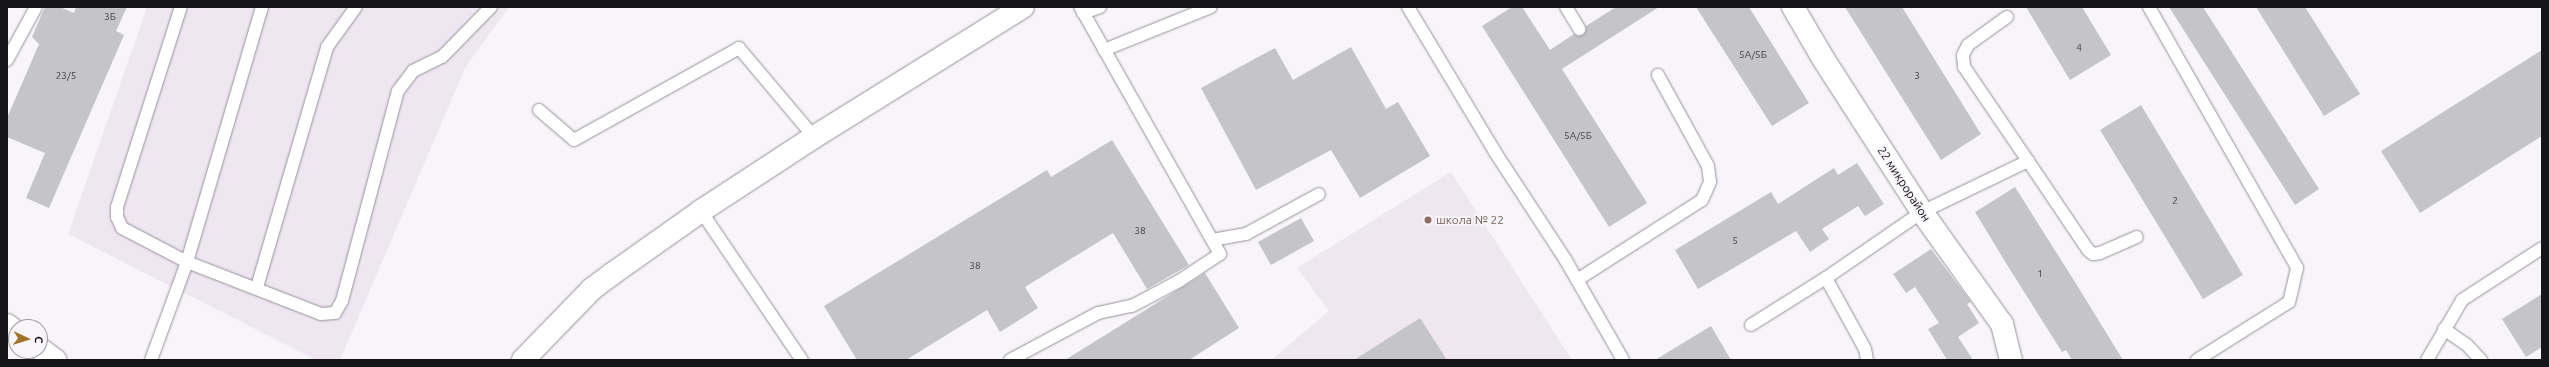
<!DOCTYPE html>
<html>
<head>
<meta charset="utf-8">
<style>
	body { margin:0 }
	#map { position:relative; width:2549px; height:367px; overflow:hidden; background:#f8f5fa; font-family:Ubuntu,sans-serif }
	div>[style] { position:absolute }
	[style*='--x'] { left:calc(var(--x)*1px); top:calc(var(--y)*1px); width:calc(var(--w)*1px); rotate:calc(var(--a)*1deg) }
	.built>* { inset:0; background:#eee7f2 }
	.building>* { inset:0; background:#c5c5c9 }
	.roads { filter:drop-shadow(0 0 1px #959296) drop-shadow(0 0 1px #959296) }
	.lane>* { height:12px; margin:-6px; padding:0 6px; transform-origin:6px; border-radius:6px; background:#fff }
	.street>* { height:22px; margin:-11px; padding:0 11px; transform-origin:11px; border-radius:11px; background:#fff }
	.secondary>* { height:22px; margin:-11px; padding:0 11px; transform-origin:11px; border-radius:11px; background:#fff }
	.dots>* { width:11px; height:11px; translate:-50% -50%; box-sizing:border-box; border:2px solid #f8f5fa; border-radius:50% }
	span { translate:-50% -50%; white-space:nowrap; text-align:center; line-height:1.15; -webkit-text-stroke:3.5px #f8f5fa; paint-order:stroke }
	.number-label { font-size:10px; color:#414043 }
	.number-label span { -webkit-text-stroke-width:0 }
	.street-label { font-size:12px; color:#151416 }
	.education-label { font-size:12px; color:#785e54 }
	.left { translate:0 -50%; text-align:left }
	.frame { position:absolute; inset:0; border:8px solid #151416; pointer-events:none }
	.north { position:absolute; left:8px; top:319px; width:40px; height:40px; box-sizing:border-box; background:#f8f5fa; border:1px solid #9d9b9f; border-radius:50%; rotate:94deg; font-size:11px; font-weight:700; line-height:16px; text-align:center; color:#151416 }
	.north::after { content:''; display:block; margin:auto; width:14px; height:18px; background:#a37127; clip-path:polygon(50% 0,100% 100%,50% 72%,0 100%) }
</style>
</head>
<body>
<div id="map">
	<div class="built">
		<i style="clip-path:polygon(147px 7px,509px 7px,465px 68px,340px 360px,316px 360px,68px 234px)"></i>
		<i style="clip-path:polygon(1451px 172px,1572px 360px,1271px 360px,1329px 311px,1297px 268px)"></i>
	</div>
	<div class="building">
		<i style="clip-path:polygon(45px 7px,60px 7px,74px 13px,76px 7px,127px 7px,116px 31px,124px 35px,49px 208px,26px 198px,45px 153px,7px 137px,7px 118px,39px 44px,32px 37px)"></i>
		<i style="clip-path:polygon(1512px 7px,1522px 7px,1550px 50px,1574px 34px,1583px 35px,1586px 26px,1616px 7px,1659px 7px,1562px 69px,1647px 203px,1609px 227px,1482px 26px)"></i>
		<i style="clip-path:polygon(1696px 7px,1749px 7px,1809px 103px,1772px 126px)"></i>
		<i style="clip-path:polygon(1845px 7px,1902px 7px,1981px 134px,1941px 160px)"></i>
		<i style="clip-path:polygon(2026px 7px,2082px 7px,2111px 55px,2070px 80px)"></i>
		<i style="clip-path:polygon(2169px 7px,2203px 7px,2319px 189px,2295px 205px)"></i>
		<i style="clip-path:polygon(2256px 7px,2305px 7px,2360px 94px,2324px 116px)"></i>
		<i style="clip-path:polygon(1351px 47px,1386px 109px,1398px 102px,1430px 156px,1360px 198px,1331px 150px,1256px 190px,1201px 88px,1275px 48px,1293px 80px)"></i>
		<i style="clip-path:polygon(2542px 50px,2542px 136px,2420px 213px,2381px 151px)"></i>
		<i style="clip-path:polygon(2141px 105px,2243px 275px,2203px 299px,2100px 130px)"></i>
		<i style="clip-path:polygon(1112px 140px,1189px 265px,1147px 289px,1113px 233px,1025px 287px,1038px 308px,1000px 332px,987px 310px,906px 360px,857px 360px,824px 306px,1047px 170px,1051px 177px)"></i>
		<i style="clip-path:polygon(1857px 163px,1884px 204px,1865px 216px,1858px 206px,1822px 229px,1829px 239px,1810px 252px,1796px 231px,1698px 289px,1675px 250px,1771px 192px,1778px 204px,1834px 168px,1838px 175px)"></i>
		<i style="clip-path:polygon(2015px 187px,2075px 282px,2123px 360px,2072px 360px,2066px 350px,2062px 352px,2009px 268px,1975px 212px)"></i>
		<i style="clip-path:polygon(1301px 218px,1314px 241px,1271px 265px,1258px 242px)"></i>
		<i style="clip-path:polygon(1931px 249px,1971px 302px,1967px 304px,1979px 323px,1958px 337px,1973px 360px,1947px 360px,1928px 329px,1939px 323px,1915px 287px,1906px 293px,1893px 274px)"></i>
		<i style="clip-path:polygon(1205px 273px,1239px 328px,1189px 360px,1065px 360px)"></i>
		<i style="clip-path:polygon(2542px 294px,2542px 347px,2526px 357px,2502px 319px)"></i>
		<i style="clip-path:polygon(1420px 318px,1447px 360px,1354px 360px)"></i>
		<i style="clip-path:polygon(1711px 326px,1731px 360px,1655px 360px)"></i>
	</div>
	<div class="roads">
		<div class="lane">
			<i style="--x:262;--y:7;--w:266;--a:106.4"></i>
			<i style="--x:187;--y:262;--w:144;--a:21.2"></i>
			<i style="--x:321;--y:314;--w:14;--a:-4"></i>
			<i style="--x:335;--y:313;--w:14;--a:-60"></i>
			<i style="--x:342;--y:301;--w:217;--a:-75.1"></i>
			<i style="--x:398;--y:91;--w:25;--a:-53"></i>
			<i style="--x:413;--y:71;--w:32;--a:-26"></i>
			<i style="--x:442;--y:57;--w:70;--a:-45.6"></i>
			<i style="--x:1408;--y:7;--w:169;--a:59"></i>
			<i style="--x:1495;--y:152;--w:128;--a:56.8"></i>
			<i style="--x:1565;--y:259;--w:116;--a:60.1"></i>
			<i style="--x:1566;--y:7;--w:26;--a:59"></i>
			<i style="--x:2149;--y:7;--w:300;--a:60.4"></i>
			<i style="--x:2297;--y:268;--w:35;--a:103"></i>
			<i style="--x:2289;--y:302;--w:109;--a:147.8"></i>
			<i style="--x:1083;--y:13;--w:18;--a:-19"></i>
			<i style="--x:1104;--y:50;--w:115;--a:-21.9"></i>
			<i style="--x:7;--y:60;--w:60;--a:-61.3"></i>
			<i style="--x:539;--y:110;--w:46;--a:40.6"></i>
			<i style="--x:574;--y:140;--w:189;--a:-29.1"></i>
			<i style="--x:739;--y:48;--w:116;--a:49.9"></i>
			<i style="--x:2028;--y:161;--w:107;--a:56"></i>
			<i style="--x:2088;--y:250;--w:6;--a:39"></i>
			<i style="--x:2093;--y:254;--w:7;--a:-8"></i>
			<i style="--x:2100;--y:253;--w:40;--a:-23.4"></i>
			<i style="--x:701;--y:211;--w:180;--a:55.9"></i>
			<i style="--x:1212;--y:240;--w:35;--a:-10"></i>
			<i style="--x:1246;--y:234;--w:83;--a:-28.7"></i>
			<i style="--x:1577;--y:280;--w:148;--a:-32.6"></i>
			<i style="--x:1702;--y:200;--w:20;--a:-66"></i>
			<i style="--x:1710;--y:182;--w:16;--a:-97"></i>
			<i style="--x:1708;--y:166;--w:104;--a:-118.8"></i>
			<i style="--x:257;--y:287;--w:250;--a:-73.7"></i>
			<i style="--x:327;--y:47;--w:49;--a:-54.1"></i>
			<i style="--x:1751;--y:325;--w:89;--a:-32.1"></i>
			<i style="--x:2444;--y:329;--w:28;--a:35"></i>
			<i style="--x:2467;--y:345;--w:21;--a:47"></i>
			<i style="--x:151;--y:360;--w:104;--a:-69.8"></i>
			<i style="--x:187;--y:262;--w:73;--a:-152.4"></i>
			<i style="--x:122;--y:228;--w:12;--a:-114"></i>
			<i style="--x:117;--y:217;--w:10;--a:-90"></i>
			<i style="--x:117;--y:207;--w:210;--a:-72.3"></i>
			<i style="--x:1010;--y:360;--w:100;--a:-28.1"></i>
			<i style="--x:1098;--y:313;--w:35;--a:-12"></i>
			<i style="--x:1132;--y:306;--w:53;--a:-28"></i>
			<i style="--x:1179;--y:281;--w:49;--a:-33.4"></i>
			<i style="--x:1220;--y:254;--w:284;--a:-119.5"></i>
			<i style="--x:1867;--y:360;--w:11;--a:-100"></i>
			<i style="--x:1865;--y:349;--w:81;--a:-118.8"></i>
			<i style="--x:1826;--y:278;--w:116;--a:-34.5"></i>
			<i style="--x:1922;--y:212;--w:118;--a:-25.7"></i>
			<i style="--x:2028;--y:161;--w:114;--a:-124.2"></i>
			<i style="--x:1964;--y:67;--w:12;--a:-95"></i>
			<i style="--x:1963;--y:55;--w:11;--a:-63"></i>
			<i style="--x:1968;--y:45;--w:48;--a:-35.7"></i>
			<i style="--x:2427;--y:360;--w:69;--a:-59.7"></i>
			<i style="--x:2462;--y:300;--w:95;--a:-33"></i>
		</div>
		<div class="street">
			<i style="--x:1793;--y:7;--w:61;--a:59.7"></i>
			<i style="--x:1824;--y:60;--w:181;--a:57.2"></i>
			<i style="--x:1922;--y:212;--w:138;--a:54.5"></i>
			<i style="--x:2002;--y:324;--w:37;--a:76"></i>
		</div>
		<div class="secondary">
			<i style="--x:7;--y:325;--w:11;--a:38"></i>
			<i style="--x:40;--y:349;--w:19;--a:36"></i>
			<i style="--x:523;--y:360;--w:99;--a:-45.8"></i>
			<i style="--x:592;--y:289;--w:25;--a:-37"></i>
			<i style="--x:612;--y:274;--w:109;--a:-35.3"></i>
			<i style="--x:701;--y:211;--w:135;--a:-33.2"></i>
			<i style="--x:814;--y:137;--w:246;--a:-31.9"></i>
		</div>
	</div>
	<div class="dots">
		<i style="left:1428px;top:220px;background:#8d6e63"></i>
	</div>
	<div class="number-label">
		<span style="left:110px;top:17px">3Б</span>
		<span style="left:2079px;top:48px">4</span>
		<span style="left:1753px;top:55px">5А/5Б</span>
		<span style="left:66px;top:76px">23/5</span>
		<span style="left:1917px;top:76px">3</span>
		<span style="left:1578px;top:136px">5А/5Б</span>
		<span style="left:2175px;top:201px">2</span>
		<span style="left:1140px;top:231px">38</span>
		<span style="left:1735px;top:241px">5</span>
		<span style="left:975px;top:266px">38</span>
		<span style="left:2040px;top:274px">1</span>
	</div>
	<div class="street-label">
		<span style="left:1904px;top:184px;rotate:57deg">22 микрорайон</span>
	</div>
	<div class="education-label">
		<span class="left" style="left:1436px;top:220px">школа № 22</span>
	</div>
	<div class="frame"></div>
	<div class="north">С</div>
</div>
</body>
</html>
